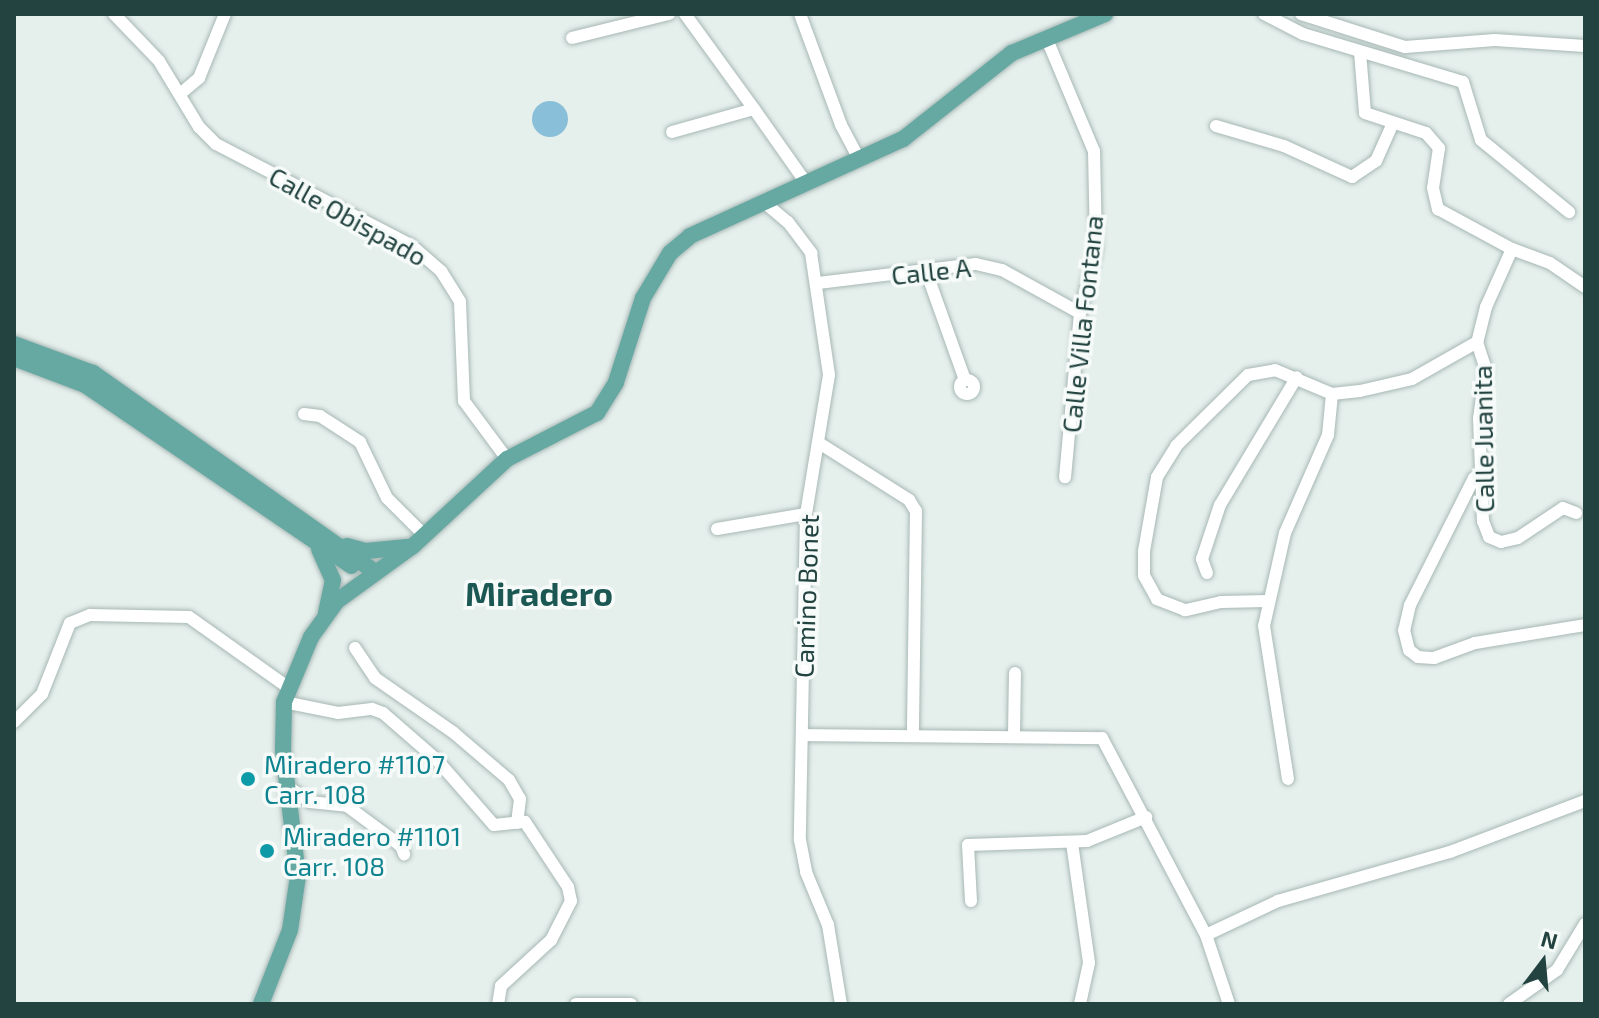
<!DOCTYPE html>
<html>
<head>
<meta charset="utf-8">
<style>
	body { margin:0 }
	#map { position:relative; width:1599px; height:1018px; overflow:hidden; background:#e5efec; font-family:"Exo 2",sans-serif }
	div>[style] { position:absolute }
	[style*='--x'] { left:calc(var(--x)*1px); top:calc(var(--y)*1px); width:calc(var(--w)*1px); rotate:calc(var(--a)*1deg) }
	.water>* { inset:0; background:#89bfd8 }
	.round { border-radius:50% }
	.roads { filter:drop-shadow(0 0 2px #a7b8b5) drop-shadow(0 0 2px #a7b8b5) }
	.minor>* { height:12px; margin:-6px; padding:0 6px; transform-origin:6px; border-radius:6px; background:#fff }
	.minor>.ring { margin:-6px; padding:0; box-sizing:content-box; background:none; border:12px solid #fff; border-radius:50% }
	.major>* { height:16px; margin:-8px; padding:0 8px; transform-origin:8px; border-radius:8px; background:#66a8a2 }
	.dots>* { width:22px; height:22px; translate:-50% -50%; box-sizing:border-box; border:4px solid #f6fbf9; border-radius:50% }
	span { translate:-50% -50%; white-space:nowrap; text-align:center; line-height:1.15; -webkit-text-stroke:7px #f6fbf9; paint-order:stroke }
	.street-label { font-size:26px; color:#224340 }
	.culture-label { font-size:26px; color:#0d838f }
	.left { translate:0 -50%; text-align:left }
	.district-label { font-size:34px; color:#1c5853; font-weight:700 }
	.frame { position:absolute; inset:0; border:16px solid #224340; pointer-events:none }
	.north { position:absolute; left:1503px; top:922px; width:80px; height:80px; -webkit-text-stroke:6px #f6fbf9; paint-order:stroke; rotate:16deg; font-size:22px; font-weight:700; line-height:32px; text-align:center; color:#224340 }
	.north::after { content:''; display:block; margin:auto; width:28px; height:36px; background:#224340; clip-path:polygon(50% 0,100% 100%,50% 72%,0 100%) }
</style>
</head>
<body>
<div id="map">
	<div class="water">
		<i class="round" style="left:532px;top:101px;width:36px;height:36px"></i>
	</div>
	<div class="roads">
		<div class="minor">
			<i style="--x:114;--y:14;--w:65;--a:46.2"></i>
			<i style="--x:159;--y:61;--w:77;--a:58.8"></i>
			<i style="--x:199;--y:127;--w:24;--a:45"></i>
			<i style="--x:216;--y:144;--w:220;--a:27.4"></i>
			<i style="--x:411;--y:245;--w:40;--a:41"></i>
			<i style="--x:441;--y:271;--w:36;--a:58"></i>
			<i style="--x:460;--y:302;--w:99;--a:87.7"></i>
			<i style="--x:464;--y:401;--w:72;--a:53.4"></i>
			<i style="--x:800;--y:14;--w:118;--a:69.7"></i>
			<i style="--x:841;--y:125;--w:40;--a:62"></i>
			<i style="--x:1264;--y:14;--w:44;--a:27.1"></i>
			<i style="--x:1303;--y:34;--w:167;--a:16.7"></i>
			<i style="--x:1463;--y:82;--w:61;--a:72.8"></i>
			<i style="--x:1481;--y:140;--w:114;--a:39.3"></i>
			<i style="--x:1301;--y:14;--w:109;--a:17.6"></i>
			<i style="--x:1405;--y:47;--w:90;--a:-4.4"></i>
			<i style="--x:1495;--y:40;--w:90;--a:3.8"></i>
			<i style="--x:1046;--y:37;--w:124;--a:67.2"></i>
			<i style="--x:1094;--y:151;--w:98;--a:88.8"></i>
			<i style="--x:1096;--y:249;--w:66;--a:104"></i>
			<i style="--x:1080;--y:313;--w:165;--a:95.2"></i>
			<i style="--x:572;--y:38;--w:100;--a:-13.9"></i>
			<i style="--x:1360;--y:52;--w:61;--a:85.3"></i>
			<i style="--x:1365;--y:113;--w:64;--a:18.2"></i>
			<i style="--x:1426;--y:133;--w:20;--a:49"></i>
			<i style="--x:1439;--y:148;--w:40;--a:98.5"></i>
			<i style="--x:1433;--y:188;--w:22;--a:77"></i>
			<i style="--x:1438;--y:209;--w:84;--a:28.4"></i>
			<i style="--x:1512;--y:249;--w:40;--a:20.2"></i>
			<i style="--x:1550;--y:263;--w:42;--a:34.4"></i>
			<i style="--x:180;--y:94;--w:25;--a:-40"></i>
			<i style="--x:199;--y:78;--w:69;--a:-67.9"></i>
			<i style="--x:754;--y:109;--w:92;--a:54.8"></i>
			<i style="--x:1216;--y:126;--w:71;--a:16.4"></i>
			<i style="--x:1284;--y:146;--w:75;--a:24.5"></i>
			<i style="--x:1352;--y:177;--w:29;--a:-34"></i>
			<i style="--x:1376;--y:161;--w:42;--a:-65.9"></i>
			<i style="--x:672;--y:132;--w:85;--a:-15.7"></i>
			<i style="--x:754;--y:109;--w:117;--a:-126"></i>
			<i style="--x:765;--y:203;--w:30;--a:40"></i>
			<i style="--x:788;--y:222;--w:39;--a:53"></i>
			<i style="--x:811;--y:253;--w:123;--a:81.6"></i>
			<i style="--x:829;--y:375;--w:141;--a:99.4"></i>
			<i style="--x:806;--y:514;--w:326;--a:91.1"></i>
			<i style="--x:800;--y:840;--w:33;--a:79"></i>
			<i style="--x:806;--y:872;--w:57;--a:67.5"></i>
			<i style="--x:828;--y:925;--w:80;--a:80.7"></i>
			<i style="--x:1512;--y:249;--w:64;--a:114.1"></i>
			<i style="--x:1486;--y:307;--w:36;--a:104"></i>
			<i style="--x:1477;--y:342;--w:28;--a:72"></i>
			<i style="--x:1486;--y:369;--w:49;--a:98.1"></i>
			<i style="--x:1479;--y:418;--w:103;--a:87.8"></i>
			<i style="--x:1483;--y:521;--w:17;--a:69"></i>
			<i style="--x:1489;--y:537;--w:13;--a:23"></i>
			<i style="--x:1501;--y:542;--w:17;--a:-13"></i>
			<i style="--x:1518;--y:538;--w:54;--a:-33.7"></i>
			<i style="--x:1563;--y:508;--w:14;--a:21"></i>
			<i style="--x:926;--y:271;--w:116;--a:70.3"></i>
			<i style="--x:818;--y:283;--w:159;--a:-6.9"></i>
			<i style="--x:976;--y:264;--w:27;--a:13"></i>
			<i style="--x:1002;--y:270;--w:89;--a:28.9"></i>
			<i class="ring" style="left:960px;top:380px;width:2px;height:2px"></i>
			<i style="--x:304;--y:414;--w:16;--a:7"></i>
			<i style="--x:320;--y:416;--w:48;--a:33"></i>
			<i style="--x:360;--y:442;--w:62;--a:64.3"></i>
			<i style="--x:387;--y:498;--w:52;--a:45"></i>
			<i style="--x:819;--y:443;--w:107;--a:32.3"></i>
			<i style="--x:909;--y:500;--w:13;--a:58"></i>
			<i style="--x:916;--y:511;--w:223;--a:90.8"></i>
			<i style="--x:1483;--y:472;--w:11;--a:146"></i>
			<i style="--x:1474;--y:478;--w:142;--a:116.7"></i>
			<i style="--x:1410;--y:605;--w:26;--a:103"></i>
			<i style="--x:1404;--y:630;--w:21;--a:76"></i>
			<i style="--x:1409;--y:650;--w:11;--a:38"></i>
			<i style="--x:1418;--y:657;--w:16;--a:4"></i>
			<i style="--x:1434;--y:658;--w:44;--a:-20.1"></i>
			<i style="--x:1475;--y:643;--w:111;--a:-9.3"></i>
			<i style="--x:717;--y:529;--w:90;--a:-9.6"></i>
			<i style="--x:1207;--y:573;--w:15;--a:-110"></i>
			<i style="--x:1202;--y:559;--w:57;--a:-71.6"></i>
			<i style="--x:1220;--y:505;--w:149;--a:-59"></i>
			<i style="--x:1267;--y:601;--w:46;--a:178.8"></i>
			<i style="--x:1221;--y:602;--w:37;--a:167"></i>
			<i style="--x:1185;--y:610;--w:30;--a:-159"></i>
			<i style="--x:1157;--y:599;--w:26;--a:-119"></i>
			<i style="--x:1144;--y:576;--w:25;--a:-90"></i>
			<i style="--x:1144;--y:551;--w:75;--a:-80"></i>
			<i style="--x:1157;--y:477;--w:36;--a:-58"></i>
			<i style="--x:1176;--y:446;--w:101;--a:-44.6"></i>
			<i style="--x:1248;--y:375;--w:27;--a:-10"></i>
			<i style="--x:1275;--y:370;--w:62;--a:22.8"></i>
			<i style="--x:1332;--y:394;--w:28;--a:-6"></i>
			<i style="--x:1360;--y:391;--w:53;--a:-13"></i>
			<i style="--x:1412;--y:379;--w:75;--a:-29.6"></i>
			<i style="--x:355;--y:648;--w:36;--a:56"></i>
			<i style="--x:375;--y:678;--w:96;--a:34.8"></i>
			<i style="--x:454;--y:733;--w:72;--a:40.5"></i>
			<i style="--x:509;--y:780;--w:22;--a:60"></i>
			<i style="--x:520;--y:799;--w:24;--a:97"></i>
			<i style="--x:284;--y:702;--w:55;--a:11.5"></i>
			<i style="--x:338;--y:713;--w:34;--a:-7"></i>
			<i style="--x:372;--y:709;--w:12;--a:20"></i>
			<i style="--x:383;--y:713;--w:72;--a:41"></i>
			<i style="--x:437;--y:760;--w:86;--a:48.8"></i>
			<i style="--x:494;--y:825;--w:31;--a:-6"></i>
			<i style="--x:525;--y:822;--w:7;--a:56"></i>
			<i style="--x:529;--y:828;--w:71;--a:56.5"></i>
			<i style="--x:568;--y:887;--w:14;--a:78"></i>
			<i style="--x:571;--y:901;--w:44;--a:117.1"></i>
			<i style="--x:551;--y:940;--w:68;--a:137.4"></i>
			<i style="--x:501;--y:986;--w:18;--a:99"></i>
			<i style="--x:14;--y:722;--w:40;--a:-45"></i>
			<i style="--x:42;--y:694;--w:76;--a:-68.5"></i>
			<i style="--x:70;--y:623;--w:22;--a:-22"></i>
			<i style="--x:90;--y:615;--w:99;--a:1.2"></i>
			<i style="--x:189;--y:617;--w:123;--a:35.4"></i>
			<i style="--x:803;--y:735;--w:299;--a:0.6"></i>
			<i style="--x:1102;--y:738;--w:223;--a:62.2"></i>
			<i style="--x:1206;--y:935;--w:73;--a:71.6"></i>
			<i style="--x:1014;--y:735;--w:62;--a:-89.1"></i>
			<i style="--x:1288;--y:779;--w:155;--a:-98.9"></i>
			<i style="--x:1264;--y:626;--w:95;--a:-77.3"></i>
			<i style="--x:1285;--y:533;--w:107;--a:-66.3"></i>
			<i style="--x:1328;--y:435;--w:41;--a:-84.4"></i>
			<i style="--x:287;--y:786;--w:28;--a:35"></i>
			<i style="--x:310;--y:802;--w:37;--a:6"></i>
			<i style="--x:347;--y:806;--w:67;--a:36.5"></i>
			<i style="--x:401;--y:846;--w:9;--a:69"></i>
			<i style="--x:1072;--y:843;--w:121;--a:81.9"></i>
			<i style="--x:1089;--y:963;--w:42;--a:102.4"></i>
			<i style="--x:971;--y:901;--w:56;--a:-93.1"></i>
			<i style="--x:968;--y:845;--w:119;--a:-1.9"></i>
			<i style="--x:1087;--y:841;--w:64;--a:-22.1"></i>
			<i style="--x:1206;--y:935;--w:80;--a:-25.3"></i>
			<i style="--x:1278;--y:901;--w:179;--a:-15.9"></i>
			<i style="--x:1450;--y:852;--w:144;--a:-20.7"></i>
			<i style="--x:576;--y:1004;--w:55;--a:0"></i>
			<i style="--x:1509;--y:1004;--w:59;--a:-35.3"></i>
			<i style="--x:1557;--y:970;--w:54;--a:-58.7"></i>
		</div>
		<div class="major">
			<i style="--x:14;--y:344;--w:84;--a:20.2"></i>
			<i style="--x:93;--y:373;--w:344;--a:35.2"></i>
			<i style="--x:14;--y:358;--w:76;--a:20.8"></i>
			<i style="--x:85;--y:385;--w:322;--a:34.2"></i>
			<i style="--x:347;--y:546;--w:20;--a:15"></i>
			<i style="--x:366;--y:551;--w:41;--a:-5.6"></i>
			<i style="--x:319;--y:549;--w:34;--a:66"></i>
			<i style="--x:333;--y:580;--w:35;--a:102"></i>
			<i style="--x:261;--y:1004;--w:79;--a:-68.6"></i>
			<i style="--x:290;--y:930;--w:55;--a:-81.6"></i>
			<i style="--x:298;--y:876;--w:127;--a:-96.8"></i>
			<i style="--x:283;--y:750;--w:48;--a:-88.8"></i>
			<i style="--x:284;--y:702;--w:70;--a:-67.4"></i>
			<i style="--x:311;--y:637;--w:44;--a:-54.2"></i>
			<i style="--x:337;--y:601;--w:94;--a:-35.9"></i>
			<i style="--x:413;--y:546;--w:128;--a:-42.8"></i>
			<i style="--x:507;--y:459;--w:101;--a:-27.1"></i>
			<i style="--x:597;--y:413;--w:36;--a:-58"></i>
			<i style="--x:616;--y:382;--w:88;--a:-72.2"></i>
			<i style="--x:643;--y:298;--w:52;--a:-59"></i>
			<i style="--x:670;--y:253;--w:26;--a:-40"></i>
			<i style="--x:690;--y:236;--w:234;--a:-24.5"></i>
			<i style="--x:903;--y:139;--w:139;--a:-38.3"></i>
			<i style="--x:1012;--y:53;--w:101;--a:-22.8"></i>
		</div>
	</div>
	<div class="dots">
		<i style="left:248px;top:779px;background:#0f9aa8"></i>
		<i style="left:267px;top:851px;background:#0f9aa8"></i>
	</div>
	<div class="street-label">
		<span style="left:348px;top:216px;rotate:29deg">Calle Obispado</span>
		<span style="left:931px;top:271px;rotate:-6deg">Calle A</span>
		<span style="left:1082px;top:324px;rotate:-84deg">Calle Villa Fontana</span>
		<span style="left:1483px;top:439px;rotate:-91deg">Calle Juanita</span>
		<span style="left:806px;top:596px;rotate:-88deg">Camino Bonet</span>
	</div>
	<div class="culture-label">
		<span class="left" style="left:264px;top:779px">Miradero #1107<br>Carr. 108</span>
		<span class="left" style="left:283px;top:851px">Miradero #1101<br>Carr. 108</span>
	</div>
	<div class="district-label">
		<span style="left:539px;top:593px">Miradero</span>
	</div>
	<div class="frame"></div>
	<div class="north">N</div>
</div>
</body>
</html>
